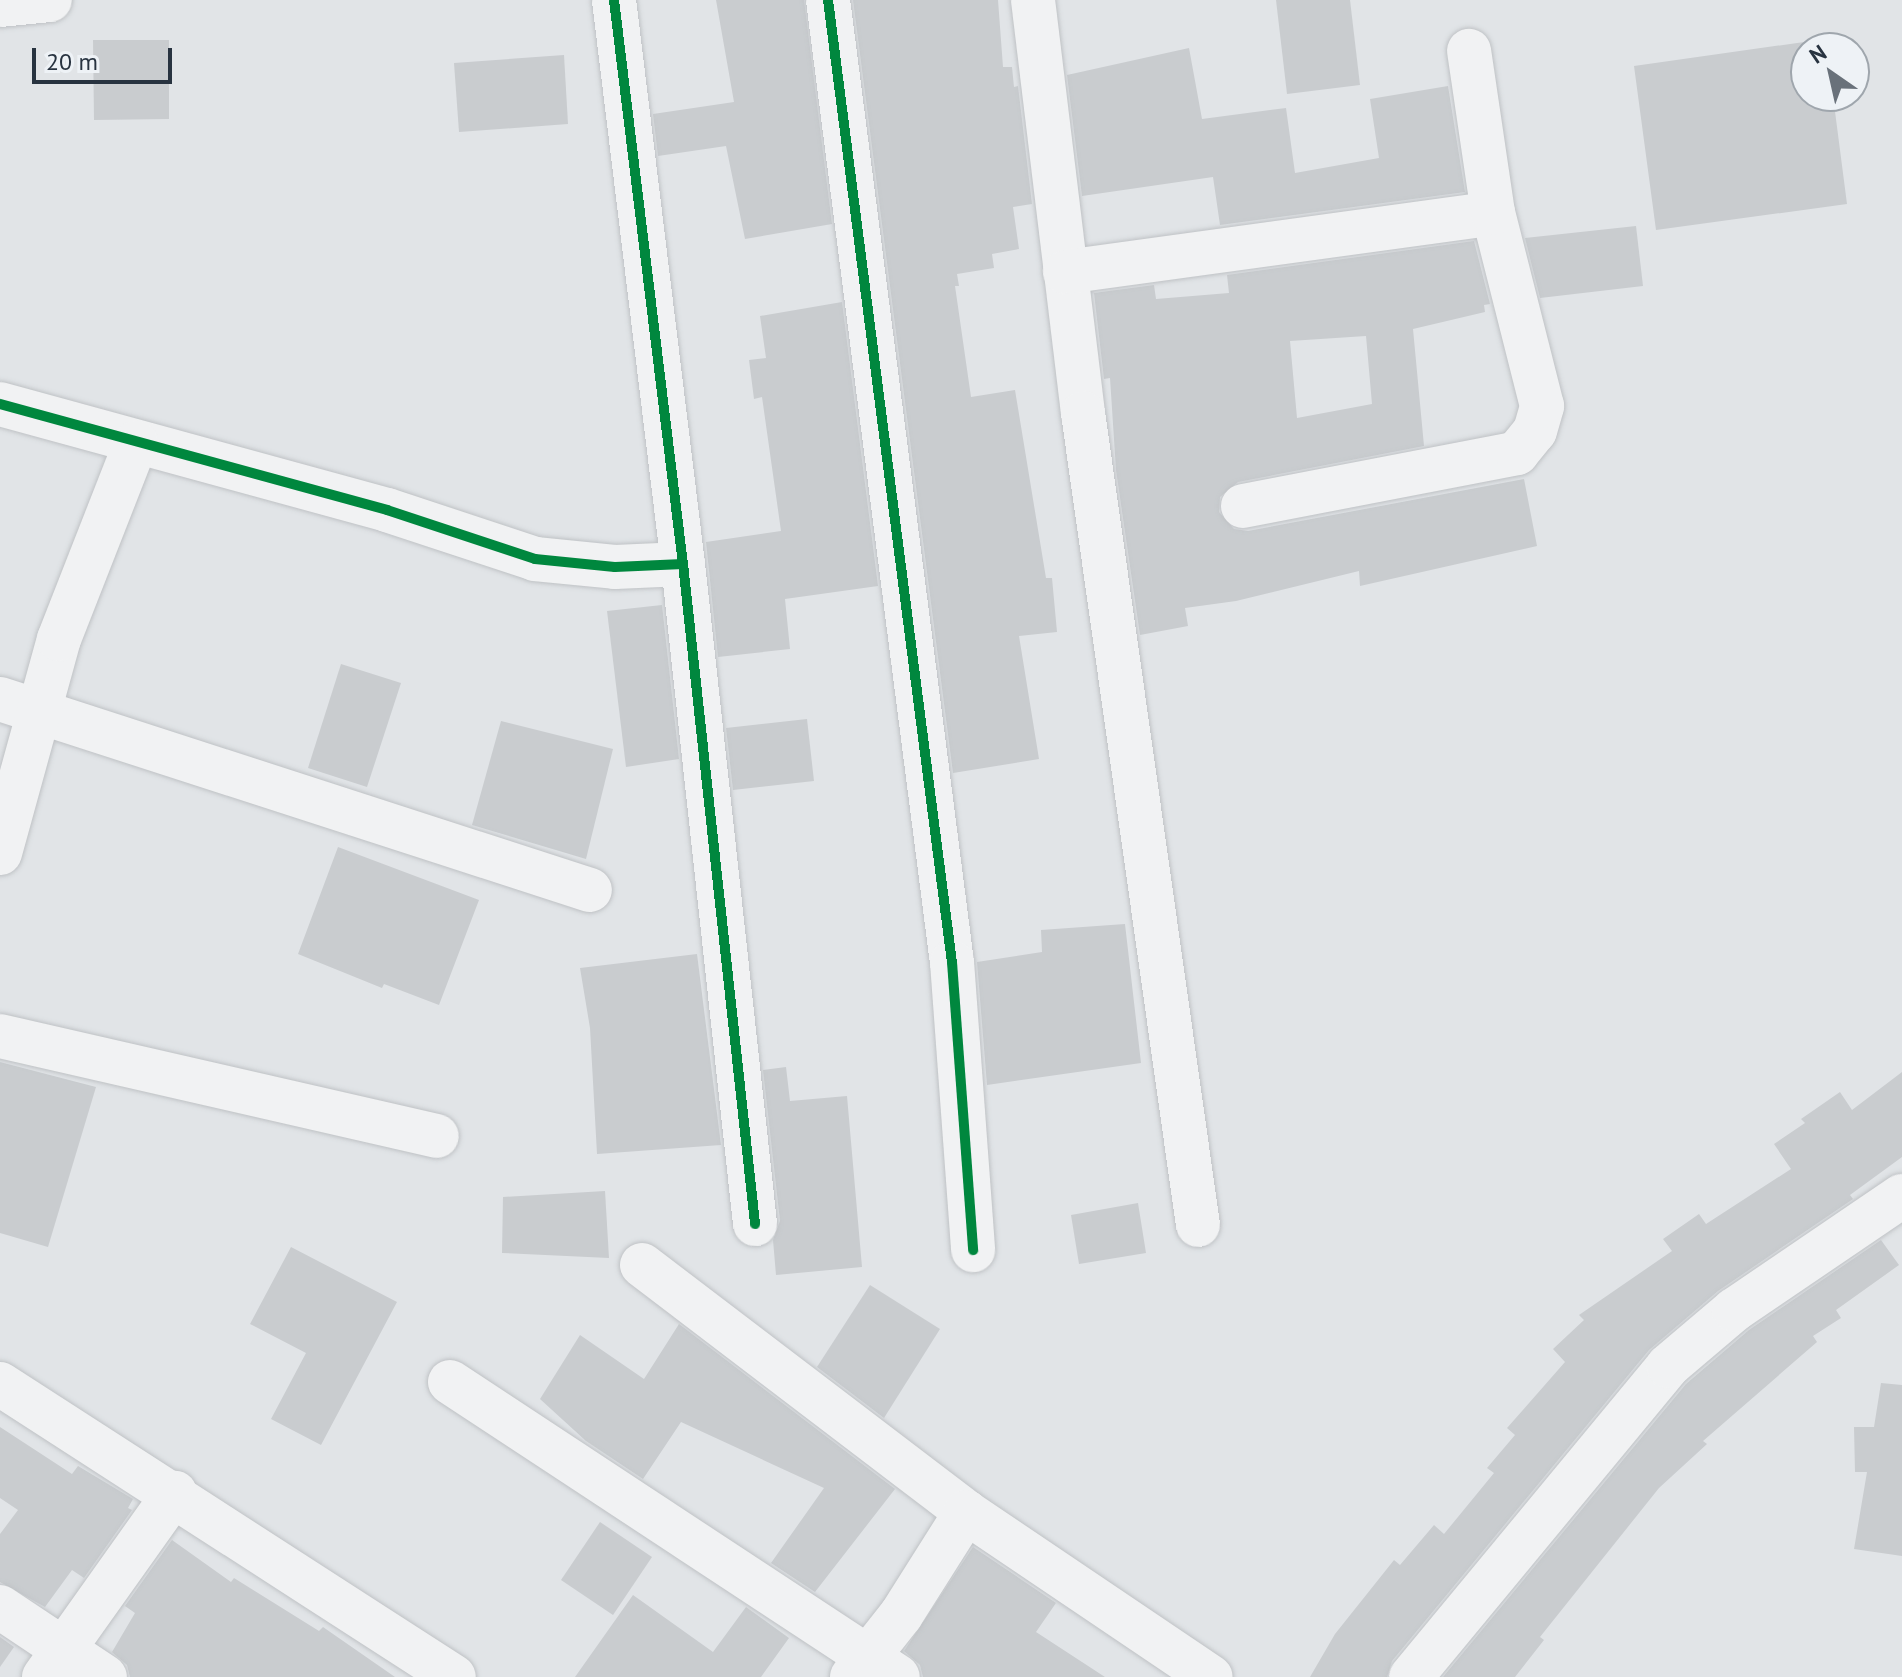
<!DOCTYPE html>
<html>
<head>
<meta charset="utf-8">
<style>
	body { margin:0 }
	#map { position:relative; width:1902px; height:1677px; overflow:hidden; background:#e1e4e7; font-family:"PT Sans",sans-serif }
	div>[style] { position:absolute }
	[style*='--x'] { left:calc(var(--x)*1px); top:calc(var(--y)*1px); width:calc(var(--w)*1px); rotate:calc(var(--a)*1deg) }
	.building>* { inset:0; background:#c9cccf }
	.roads { filter:drop-shadow(0 0 2px #bfc2c5) drop-shadow(0 0 2px #bfc2c5) }
	.minor>* { height:44px; margin:-22px; padding:0 22px; transform-origin:22px; border-radius:22px; background:#f1f2f3 }
	.cycleway>* { height:10px; margin:-5px; padding:0 5px; transform-origin:5px; border-radius:5px; background:#00873e }
	span { translate:-50% -50%; white-space:nowrap; text-align:center; line-height:1.15; -webkit-text-stroke:8px #eef2f6; paint-order:stroke }
	.north { position:absolute; left:1790px; top:32px; width:80px; height:80px; box-sizing:border-box; background:#eef2f6; border:2px solid #9fa6ad; border-radius:50%; rotate:326deg; font-size:22px; font-weight:700; line-height:32px; text-align:center; color:#283340 }
	.north::after { content:''; display:block; margin:auto; width:28px; height:36px; background:#69717a; clip-path:polygon(50% 0,100% 100%,50% 72%,0 100%) }
	.scale { position:absolute; left:32px; top:48px; width:140px; height:36px; box-sizing:border-box; border:4px solid #283340; border-top:0; padding-left:10px; font-size:24px; line-height:28px; white-space:nowrap; color:#283340; -webkit-text-stroke:6px #eef2f6; paint-order:stroke }
</style>
</head>
<body>
<div id="map">
	<div class="building">
		<i style="clip-path:polygon(716px 0,804px 0,832px 224px,745px 239px,726px 146px,658px 156px,653px 114px,734px 102px)"></i>
		<i style="clip-path:polygon(853px 0,998px 0,1003px 67px,1012px 67px,1014px 87px,1018px 86px,1032px 204px,1013px 207px,1019px 249px,992px 254px,994px 268px,957px 274px,959px 286px,955px 286px,971px 397px,1015px 390px,1046px 578px,1052px 578px,1057px 632px,1019px 636px,1039px 759px,953px 773px)"></i>
		<i style="clip-path:polygon(1276px 0,1350px 0,1360px 85px,1287px 94px)"></i>
		<i style="clip-path:polygon(1825px 39px,1826px 48px,1806px 48px,1806px 96px,1833px 96px,1847px 204px,1656px 230px,1634px 66px)"></i>
		<i style="clip-path:polygon(93px 40px,169px 40px,169px 119px,94px 120px)"></i>
		<i style="clip-path:polygon(1189px 48px,1202px 119px,1286px 108px,1295px 173px,1379px 158px,1370px 99px,1448px 86px,1465px 192px,1220px 225px,1213px 177px,1082px 196px,1067px 75px)"></i>
		<i style="clip-path:polygon(564px 55px,568px 124px,459px 132px,454px 63px)"></i>
		<i style="clip-path:polygon(1636px 226px,1643px 286px,1540px 298px,1525px 238px)"></i>
		<i style="clip-path:polygon(evenodd,1474px 241px,1490px 304px,1484px 305px,1485px 312px,1413px 329px,1424px 446px,1238px 482px,1220px 497px,1219px 512px,1234px 529px,1248px 531px,1524px 479px,1537px 546px,1360px 586px,1359px 571px,1236px 601px,1185px 608px,1188px 626px,1140px 635px,1116px 470px,1110px 378px,1104px 379px,1094px 293px,1154px 285px,1156px 299px,1229px 293px,1227px 275px,1474px 241px,1366px 336px,1372px 404px,1297px 418px,1290px 341px,1366px 336px)"></i>
		<i style="clip-path:polygon(842px 302px,878px 586px,785px 599px,790px 649px,718px 657px,706px 542px,781px 531px,762px 397px,754px 399px,749px 360px,766px 358px,760px 316px)"></i>
		<i style="clip-path:polygon(662px 605px,679px 759px,626px 767px,607px 611px)"></i>
		<i style="clip-path:polygon(341px 664px,401px 683px,367px 787px,308px 768px)"></i>
		<i style="clip-path:polygon(807px 719px,814px 781px,733px 790px,726px 728px)"></i>
		<i style="clip-path:polygon(501px 721px,613px 749px,586px 859px,472px 825px)"></i>
		<i style="clip-path:polygon(338px 847px,479px 900px,439px 1005px,384px 984px,382px 988px,298px 954px)"></i>
		<i style="clip-path:polygon(1125px 924px,1141px 1063px,987px 1085px,977px 962px,1042px 952px,1041px 930px)"></i>
		<i style="clip-path:polygon(697px 954px,721px 1145px,597px 1154px,590px 1028px,580px 968px)"></i>
		<i style="clip-path:polygon(0 1062px,96px 1087px,48px 1247px,0 1233px)"></i>
		<i style="clip-path:polygon(786px 1067px,790px 1101px,847px 1096px,862px 1267px,776px 1275px,773px 1240px,780px 1221px,763px 1070px)"></i>
		<i style="clip-path:polygon(1902px 1072px,1902px 1157px,1850px 1195px,1853px 1199px,1718px 1291px,1649px 1350px,1392px 1661px,1387px 1677px,1310px 1677px,1335px 1634px,1394px 1560px,1400px 1565px,1434px 1525px,1444px 1534px,1494px 1473px,1487px 1468px,1515px 1435px,1507px 1428px,1565px 1362px,1553px 1349px,1584px 1320px,1579px 1315px,1672px 1251px,1663px 1239px,1699px 1214px,1706px 1224px,1791px 1169px,1774px 1144px,1805px 1123px,1801px 1119px,1840px 1092px,1852px 1110px)"></i>
		<i style="clip-path:polygon(605px 1191px,609px 1258px,502px 1253px,503px 1197px)"></i>
		<i style="clip-path:polygon(1138px 1203px,1146px 1253px,1079px 1264px,1071px 1215px)"></i>
		<i style="clip-path:polygon(1881px 1240px,1899px 1265px,1836px 1310px,1841px 1318px,1813px 1336px,1817px 1342px,1703px 1441px,1707px 1444px,1659px 1488px,1540px 1637px,1544px 1640px,1515px 1677px,1443px 1677px,1686px 1384px,1749px 1330px)"></i>
		<i style="clip-path:polygon(291px 1247px,397px 1302px,321px 1445px,271px 1419px,306px 1353px,250px 1324px)"></i>
		<i style="clip-path:polygon(870px 1285px,940px 1329px,884px 1418px,817px 1367px)"></i>
		<i style="clip-path:polygon(679px 1324px,895px 1489px,815px 1592px,771px 1563px,824px 1488px,681px 1422px,643px 1479px,586px 1441px,540px 1399px,580px 1335px,644px 1379px)"></i>
		<i style="clip-path:polygon(1881px 1383px,1902px 1385px,1902px 1556px,1854px 1549px,1867px 1472px,1855px 1472px,1854px 1427px,1874px 1427px)"></i>
		<i style="clip-path:polygon(0 1427px,72px 1474px,78px 1466px,133px 1499px,128px 1508px,132px 1510px,84px 1578px,72px 1570px,45px 1607px,0 1582px,0 1534px,18px 1510px,0 1498px)"></i>
		<i style="clip-path:polygon(600px 1522px,652px 1557px,613px 1615px,561px 1580px)"></i>
		<i style="clip-path:polygon(172px 1540px,231px 1582px,234px 1578px,319px 1631px,323px 1627px,395px 1677px,130px 1677px,127px 1665px,112px 1652px,135px 1613px,125px 1606px)"></i>
		<i style="clip-path:polygon(973px 1547px,1056px 1603px,1036px 1632px,1105px 1677px,923px 1677px,920px 1665px,904px 1651px)"></i>
		<i style="clip-path:polygon(633px 1595px,713px 1652px,746px 1607px,789px 1638px,761px 1677px,575px 1677px)"></i>
		<i style="clip-path:polygon(0 1637px,14px 1647px,0 1667px)"></i>
	</div>
	<div class="roads">
		<div class="minor">
			<i style="--x:614;--y:0;--w:568;--a:83.03"></i>
			<i style="--x:683;--y:564;--w:664;--a:83.77"></i>
			<i style="--x:828;--y:0;--w:970;--a:82.66"></i>
			<i style="--x:952;--y:962;--w:289;--a:85.8"></i>
			<i style="--x:1033;--y:0;--w:416;--a:83.1"></i>
			<i style="--x:1083;--y:413;--w:820;--a:81.94"></i>
			<i style="--x:0;--y:5;--w:50;--a:-5.7"></i>
			<i style="--x:1065;--y:272;--w:432;--a:-7.8"></i>
			<i style="--x:0;--y:404;--w:401;--a:15.3"></i>
			<i style="--x:387;--y:510;--w:156;--a:18.3"></i>
			<i style="--x:535;--y:559;--w:80;--a:5.7"></i>
			<i style="--x:615;--y:567;--w:68;--a:-2.5"></i>
			<i style="--x:1243;--y:506;--w:279;--a:-10.9"></i>
			<i style="--x:1517;--y:453;--w:28;--a:-51"></i>
			<i style="--x:1535;--y:431;--w:26;--a:-74"></i>
			<i style="--x:1542;--y:406;--w:199;--a:-104.2"></i>
			<i style="--x:1493;--y:213;--w:164;--a:-98.4"></i>
			<i style="--x:0;--y:699;--w:620;--a:17.94"></i>
			<i style="--x:0;--y:853;--w:222;--a:-74.6"></i>
			<i style="--x:59;--y:639;--w:211;--a:-68.6"></i>
			<i style="--x:0;--y:1036;--w:448;--a:12.9"></i>
			<i style="--x:642;--y:1265;--w:407;--a:37.3"></i>
			<i style="--x:966;--y:1512;--w:295;--a:34"></i>
			<i style="--x:450;--y:1382;--w:536;--a:33.36"></i>
			<i style="--x:0;--y:1384;--w:540;--a:32.84"></i>
			<i style="--x:0;--y:1607;--w:126;--a:33.7"></i>
			<i style="--x:44;--y:1677;--w:226;--a:-54.6"></i>
			<i style="--x:852;--y:1677;--w:79;--a:-51.7"></i>
			<i style="--x:901;--y:1615;--w:122;--a:-57.7"></i>
			<i style="--x:1411;--y:1677;--w:403;--a:-50.4"></i>
			<i style="--x:1668;--y:1366;--w:87;--a:-40.3"></i>
			<i style="--x:1734;--y:1310;--w:203;--a:-34.2"></i>
		</div>
	</div>
	<div class="cycleway">
		<i style="--x:614;--y:0;--w:568;--a:83.03"></i>
		<i style="--x:683;--y:564;--w:664;--a:83.77"></i>
		<i style="--x:828;--y:0;--w:970;--a:82.66"></i>
		<i style="--x:952;--y:962;--w:289;--a:85.8"></i>
		<i style="--x:0;--y:404;--w:401;--a:15.3"></i>
		<i style="--x:387;--y:510;--w:156;--a:18.3"></i>
		<i style="--x:535;--y:559;--w:80;--a:5.7"></i>
		<i style="--x:615;--y:567;--w:68;--a:-2.5"></i>
	</div>
	<div class="north">N</div>
	<div class="scale">20 m</div>
</div>
</body>
</html>
